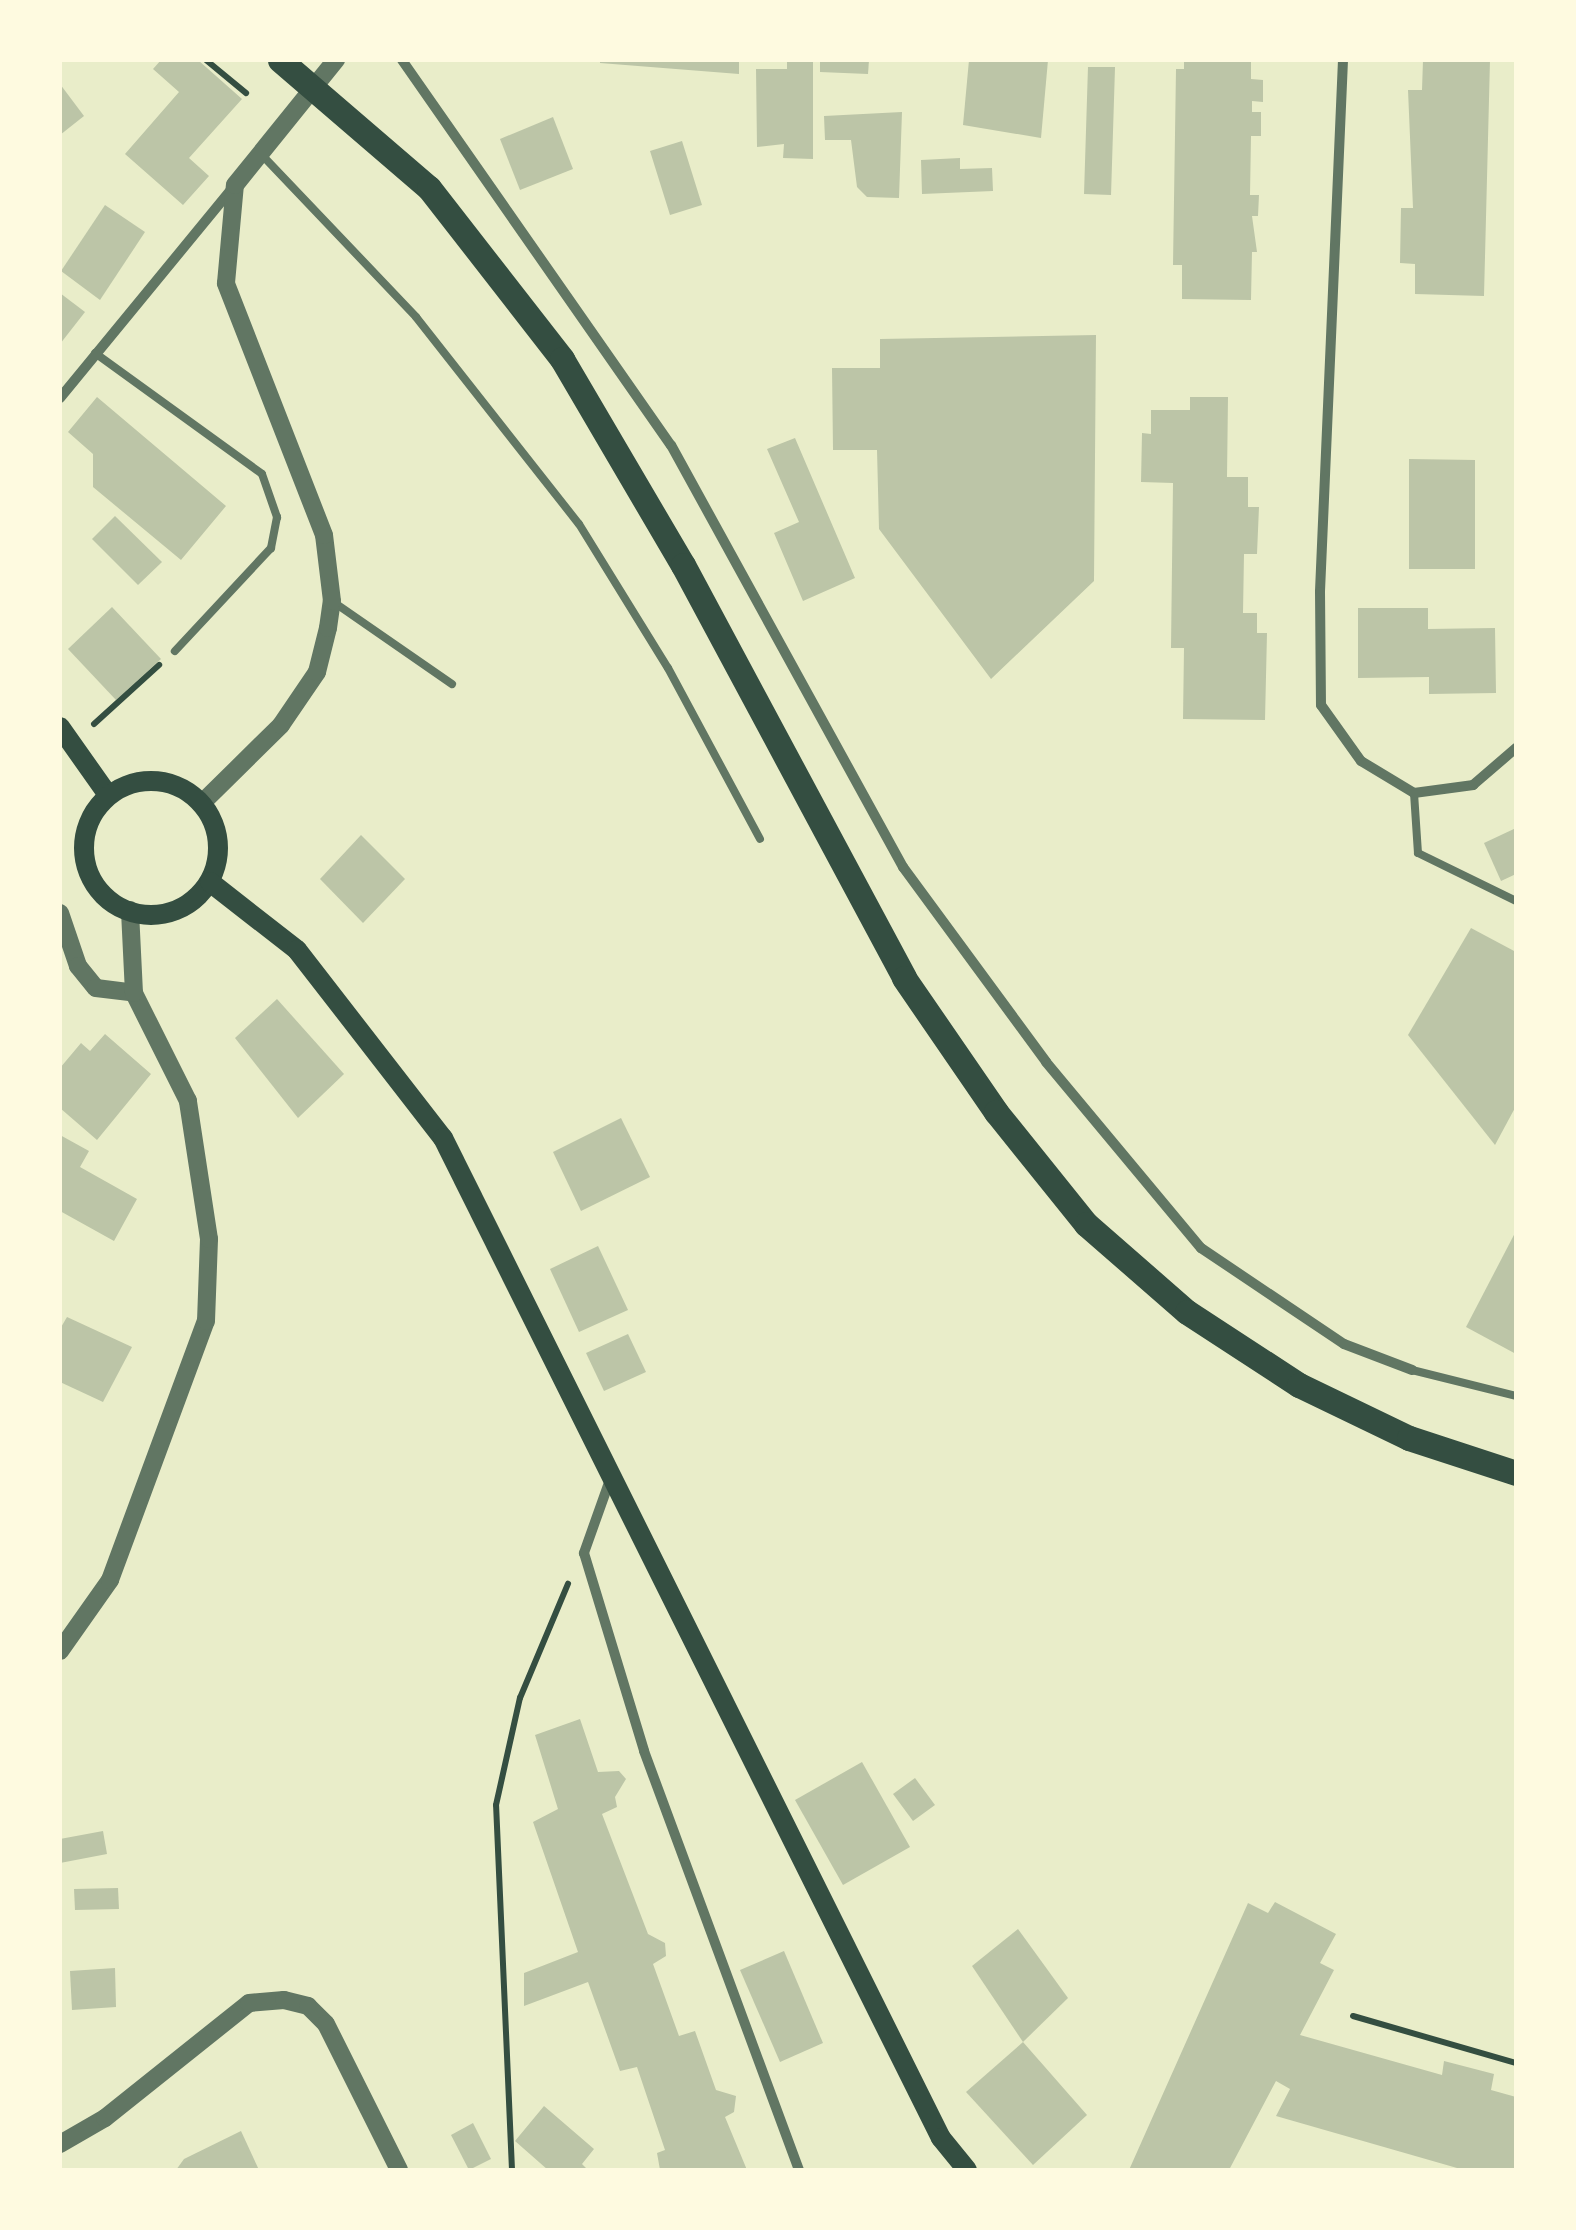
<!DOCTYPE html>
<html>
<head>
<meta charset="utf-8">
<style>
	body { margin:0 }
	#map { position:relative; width:1576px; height:2230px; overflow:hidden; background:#e9edc9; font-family:Arial,sans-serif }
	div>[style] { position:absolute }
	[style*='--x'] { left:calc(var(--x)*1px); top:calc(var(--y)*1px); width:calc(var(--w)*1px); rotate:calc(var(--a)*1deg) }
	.building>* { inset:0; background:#bcc5a7 }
	.path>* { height:6px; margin:-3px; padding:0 3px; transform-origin:3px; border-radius:3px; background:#344e41 }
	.service>* { height:8px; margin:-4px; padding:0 4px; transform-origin:4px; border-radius:4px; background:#617663 }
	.minor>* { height:10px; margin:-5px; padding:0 5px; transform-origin:5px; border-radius:5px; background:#617663 }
	.tertiary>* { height:18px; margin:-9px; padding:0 9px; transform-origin:9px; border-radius:9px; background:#617663 }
	.secondary>* { height:20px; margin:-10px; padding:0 10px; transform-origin:10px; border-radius:10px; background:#344e41 }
	.secondary>.ring { margin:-10px; padding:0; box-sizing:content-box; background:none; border:20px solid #344e41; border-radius:50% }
	.primary>* { height:25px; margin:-12.5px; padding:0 12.5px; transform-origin:12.5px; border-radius:12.5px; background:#344e41 }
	span { translate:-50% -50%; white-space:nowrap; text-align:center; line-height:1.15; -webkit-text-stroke:9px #fefae0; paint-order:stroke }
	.frame { position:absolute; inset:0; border:62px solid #fefae0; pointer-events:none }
</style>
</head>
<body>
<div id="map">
	<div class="building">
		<i style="clip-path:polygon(161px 60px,198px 60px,242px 99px,189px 158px,209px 176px,183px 205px,125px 154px,179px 92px,153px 69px)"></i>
		<i style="clip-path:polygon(600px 60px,739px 60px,739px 74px,600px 63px)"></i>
		<i style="clip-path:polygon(787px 60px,813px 60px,813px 159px,783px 158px,784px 144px,757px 147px,756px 69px,787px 69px)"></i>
		<i style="clip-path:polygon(820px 60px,869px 60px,868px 74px,820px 72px)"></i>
		<i style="clip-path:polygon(969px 60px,1048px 60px,1041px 138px,963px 125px)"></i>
		<i style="clip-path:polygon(1184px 60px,1251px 60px,1251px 79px,1263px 80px,1263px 102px,1252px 101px,1252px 112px,1261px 112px,1261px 136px,1251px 136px,1250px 195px,1259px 195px,1258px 216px,1252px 216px,1257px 252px,1252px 252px,1251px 300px,1182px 299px,1182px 265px,1173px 265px,1176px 69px,1184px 69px)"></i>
		<i style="clip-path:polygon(1423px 60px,1490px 60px,1484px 296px,1415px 294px,1415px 264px,1400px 263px,1401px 208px,1413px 208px,1408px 90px,1422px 90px)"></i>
		<i style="clip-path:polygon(1088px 67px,1115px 67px,1111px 195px,1084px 194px)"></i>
		<i style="clip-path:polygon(60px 84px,84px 116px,60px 135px)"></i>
		<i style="clip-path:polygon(902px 112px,899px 198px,867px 197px,857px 187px,851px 140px,825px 140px,824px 116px)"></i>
		<i style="clip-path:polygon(553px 117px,573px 169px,520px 190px,500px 139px)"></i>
		<i style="clip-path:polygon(682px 141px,702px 205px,670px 215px,650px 151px)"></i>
		<i style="clip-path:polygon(960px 158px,960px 169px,992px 168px,993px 191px,922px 194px,921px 160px)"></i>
		<i style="clip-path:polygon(105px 205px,145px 232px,100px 300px,61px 271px)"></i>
		<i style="clip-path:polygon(60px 293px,85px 312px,60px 344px)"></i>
		<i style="clip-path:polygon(1096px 335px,1094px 581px,991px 679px,879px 529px,877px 450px,833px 450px,832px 368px,880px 368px,880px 339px)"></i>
		<i style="clip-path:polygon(97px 397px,226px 506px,181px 560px,93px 487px,93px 454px,68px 432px)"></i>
		<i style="clip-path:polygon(1190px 397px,1228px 397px,1227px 477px,1248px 477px,1248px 507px,1259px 507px,1257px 554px,1244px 554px,1243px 613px,1257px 613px,1257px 633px,1267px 633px,1265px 720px,1183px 719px,1184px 648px,1171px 648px,1173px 483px,1141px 482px,1142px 433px,1151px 434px,1151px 410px,1190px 410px)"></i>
		<i style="clip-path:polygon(795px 438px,855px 578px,803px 601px,774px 533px,799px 522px,767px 449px)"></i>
		<i style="clip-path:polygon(1409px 459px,1475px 460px,1475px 569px,1409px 569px)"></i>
		<i style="clip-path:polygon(115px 516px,162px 562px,138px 585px,92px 539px)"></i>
		<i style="clip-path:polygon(112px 607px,161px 659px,116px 700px,68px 649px)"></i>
		<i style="clip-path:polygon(1358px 608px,1428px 608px,1428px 629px,1495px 628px,1496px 693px,1429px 694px,1429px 677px,1358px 678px)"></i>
		<i style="clip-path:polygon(1516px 828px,1516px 874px,1501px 881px,1484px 843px)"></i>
		<i style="clip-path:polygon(361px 835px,405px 879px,363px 923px,320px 879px)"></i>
		<i style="clip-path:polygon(1471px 928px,1516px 952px,1516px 1106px,1495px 1145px,1408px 1035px)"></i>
		<i style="clip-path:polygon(277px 999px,344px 1074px,298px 1118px,235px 1038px)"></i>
		<i style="clip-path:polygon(105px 1034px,151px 1074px,97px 1140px,60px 1108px,60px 1068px,81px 1043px,90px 1051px)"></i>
		<i style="clip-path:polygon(621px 1118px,650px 1177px,581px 1211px,553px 1152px)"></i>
		<i style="clip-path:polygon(60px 1135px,89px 1151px,80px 1167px,137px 1199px,114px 1241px,60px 1211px)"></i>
		<i style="clip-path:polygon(1516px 1231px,1516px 1354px,1466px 1327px)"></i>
		<i style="clip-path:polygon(598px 1246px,628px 1310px,579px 1332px,550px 1269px)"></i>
		<i style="clip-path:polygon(67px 1317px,132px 1347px,103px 1402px,60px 1382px,60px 1329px)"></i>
		<i style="clip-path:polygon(628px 1334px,646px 1372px,604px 1391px,586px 1353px)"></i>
		<i style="clip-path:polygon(580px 1719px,598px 1772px,619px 1771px,626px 1779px,615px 1797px,617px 1807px,602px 1814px,648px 1934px,665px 1943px,666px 1956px,653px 1964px,679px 2036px,695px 2031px,716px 2090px,736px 2096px,734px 2112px,725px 2117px,747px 2170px,660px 2170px,657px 2153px,665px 2150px,637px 2067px,620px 2071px,588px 1982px,524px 2006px,524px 1973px,578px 1952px,533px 1822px,558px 1809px,535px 1735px)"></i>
		<i style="clip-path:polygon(862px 1762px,910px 1847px,843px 1885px,795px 1800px)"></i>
		<i style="clip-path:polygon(915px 1778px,935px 1805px,913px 1821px,893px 1794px)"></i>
		<i style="clip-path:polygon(103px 1831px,107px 1854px,60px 1863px,60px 1839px)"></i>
		<i style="clip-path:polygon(118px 1888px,119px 1909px,75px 1910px,74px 1889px)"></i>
		<i style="clip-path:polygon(1275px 1902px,1336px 1934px,1320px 1963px,1334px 1970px,1300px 2035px,1442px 2075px,1444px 2061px,1494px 2074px,1491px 2090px,1516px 2097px,1516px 2170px,1464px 2170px,1276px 2116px,1290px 2089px,1276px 2081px,1229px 2170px,1129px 2170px,1248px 1903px,1268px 1913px)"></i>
		<i style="clip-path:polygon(1018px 1929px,1068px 1998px,1023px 2042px,972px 1966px)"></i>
		<i style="clip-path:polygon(784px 1951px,823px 2043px,780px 2062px,740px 1970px)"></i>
		<i style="clip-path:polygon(115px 1968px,116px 2007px,72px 2010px,70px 1971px)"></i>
		<i style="clip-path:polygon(1023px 2042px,1087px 2115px,1033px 2165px,966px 2092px)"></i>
		<i style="clip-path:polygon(544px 2106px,594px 2149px,582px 2164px,588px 2170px,548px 2170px,515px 2141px)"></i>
		<i style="clip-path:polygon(473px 2123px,491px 2159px,469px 2170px,451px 2135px)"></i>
		<i style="clip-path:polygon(241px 2131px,259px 2170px,176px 2170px,184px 2159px)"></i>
	</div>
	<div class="path">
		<i style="--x:206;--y:60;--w:52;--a:39.5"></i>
		<i style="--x:94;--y:724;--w:88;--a:-42.2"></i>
		<i style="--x:1353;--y:2016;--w:170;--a:16.1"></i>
		<i style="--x:512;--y:2170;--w:365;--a:-92.5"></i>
		<i style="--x:496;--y:1805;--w:110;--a:-77.4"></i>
		<i style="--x:520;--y:1698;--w:124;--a:-67.2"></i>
	</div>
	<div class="service">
		<i style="--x:261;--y:154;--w:225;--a:46.4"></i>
		<i style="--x:416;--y:317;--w:263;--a:51.8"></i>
		<i style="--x:579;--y:524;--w:169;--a:58.3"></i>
		<i style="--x:668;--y:668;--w:194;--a:61.7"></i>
		<i style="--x:95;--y:353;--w:206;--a:35.9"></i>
		<i style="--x:262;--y:474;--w:46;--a:70.8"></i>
		<i style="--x:277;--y:517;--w:32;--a:101"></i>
		<i style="--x:271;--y:548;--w:141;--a:133"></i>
		<i style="--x:332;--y:601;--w:146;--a:34.7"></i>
		<i style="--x:1414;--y:793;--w:60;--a:86.2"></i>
		<i style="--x:1418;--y:853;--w:109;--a:26.1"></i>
		<i style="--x:1412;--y:1370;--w:107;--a:14"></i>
	</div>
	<div class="minor">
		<i style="--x:402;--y:60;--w:470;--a:55.1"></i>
		<i style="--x:671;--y:445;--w:482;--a:61.2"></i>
		<i style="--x:903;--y:867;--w:242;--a:53.7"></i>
		<i style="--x:1046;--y:1062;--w:242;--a:50.2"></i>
		<i style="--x:1201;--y:1248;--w:172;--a:33.9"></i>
		<i style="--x:1344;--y:1344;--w:73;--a:20.9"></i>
		<i style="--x:1343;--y:60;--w:532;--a:92.48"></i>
		<i style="--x:1320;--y:592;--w:113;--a:89.5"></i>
		<i style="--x:1321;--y:705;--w:69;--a:54.5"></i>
		<i style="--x:1361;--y:761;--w:62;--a:31.1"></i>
		<i style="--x:1414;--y:793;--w:60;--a:-7.7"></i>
		<i style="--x:1473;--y:785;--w:57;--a:-40.7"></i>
		<i style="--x:60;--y:398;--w:274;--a:-50.6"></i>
		<i style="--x:611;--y:1477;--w:81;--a:109.6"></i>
		<i style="--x:584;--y:1553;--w:207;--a:73.1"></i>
		<i style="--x:644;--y:1751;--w:447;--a:69.7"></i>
	</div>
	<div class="tertiary">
		<i style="--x:202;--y:803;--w:111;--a:-44.6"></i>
		<i style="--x:281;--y:725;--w:64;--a:-55.8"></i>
		<i style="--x:317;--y:672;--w:45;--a:-76"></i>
		<i style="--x:328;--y:628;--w:27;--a:-82"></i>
		<i style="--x:332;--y:601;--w:66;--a:-96.9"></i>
		<i style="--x:324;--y:535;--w:270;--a:-111.3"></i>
		<i style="--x:226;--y:283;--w:98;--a:-84.8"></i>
		<i style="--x:235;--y:185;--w:161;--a:-51.1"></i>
		<i style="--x:60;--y:913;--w:56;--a:71.2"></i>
		<i style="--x:78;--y:966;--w:28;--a:51"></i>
		<i style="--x:96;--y:988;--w:38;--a:7"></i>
		<i style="--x:60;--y:1651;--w:87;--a:-54.8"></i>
		<i style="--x:110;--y:1580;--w:276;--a:-69.7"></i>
		<i style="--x:206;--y:1321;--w:82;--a:-87.9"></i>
		<i style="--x:209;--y:1239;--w:140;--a:-98.7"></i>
		<i style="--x:188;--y:1101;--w:121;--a:-116.6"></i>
		<i style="--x:134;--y:993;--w:83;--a:-92.8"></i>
		<i style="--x:60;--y:2144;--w:52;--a:-30"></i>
		<i style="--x:105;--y:2118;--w:184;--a:-38.6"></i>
		<i style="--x:249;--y:2003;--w:35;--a:-5"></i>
		<i style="--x:284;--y:2000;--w:25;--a:14"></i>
		<i style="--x:308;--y:2006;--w:25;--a:45"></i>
		<i style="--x:326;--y:2024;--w:163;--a:63.4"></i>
	</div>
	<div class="secondary">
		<i style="--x:60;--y:727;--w:83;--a:54.8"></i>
		<i class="ring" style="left:84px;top:781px;width:114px;height:114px"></i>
		<i style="--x:210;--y:882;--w:110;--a:38"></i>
		<i style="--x:297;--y:950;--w:238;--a:52.2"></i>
		<i style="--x:443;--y:1138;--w:1117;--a:63.53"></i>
		<i style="--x:941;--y:2138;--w:41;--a:50.9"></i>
	</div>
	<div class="primary">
		<i style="--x:280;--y:60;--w:196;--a:40.7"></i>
		<i style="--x:429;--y:188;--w:217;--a:52.1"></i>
		<i style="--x:562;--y:359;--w:239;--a:59.6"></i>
		<i style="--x:683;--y:565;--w:468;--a:61.8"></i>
		<i style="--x:904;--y:978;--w:163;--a:55.5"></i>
		<i style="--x:996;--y:1112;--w:144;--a:51.2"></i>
		<i style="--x:1086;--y:1224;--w:134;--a:41.1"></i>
		<i style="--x:1187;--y:1312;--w:134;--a:33.1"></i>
		<i style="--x:1299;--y:1385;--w:122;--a:25.7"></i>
		<i style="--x:1409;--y:1438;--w:113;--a:18.1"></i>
	</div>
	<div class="frame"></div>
</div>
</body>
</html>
